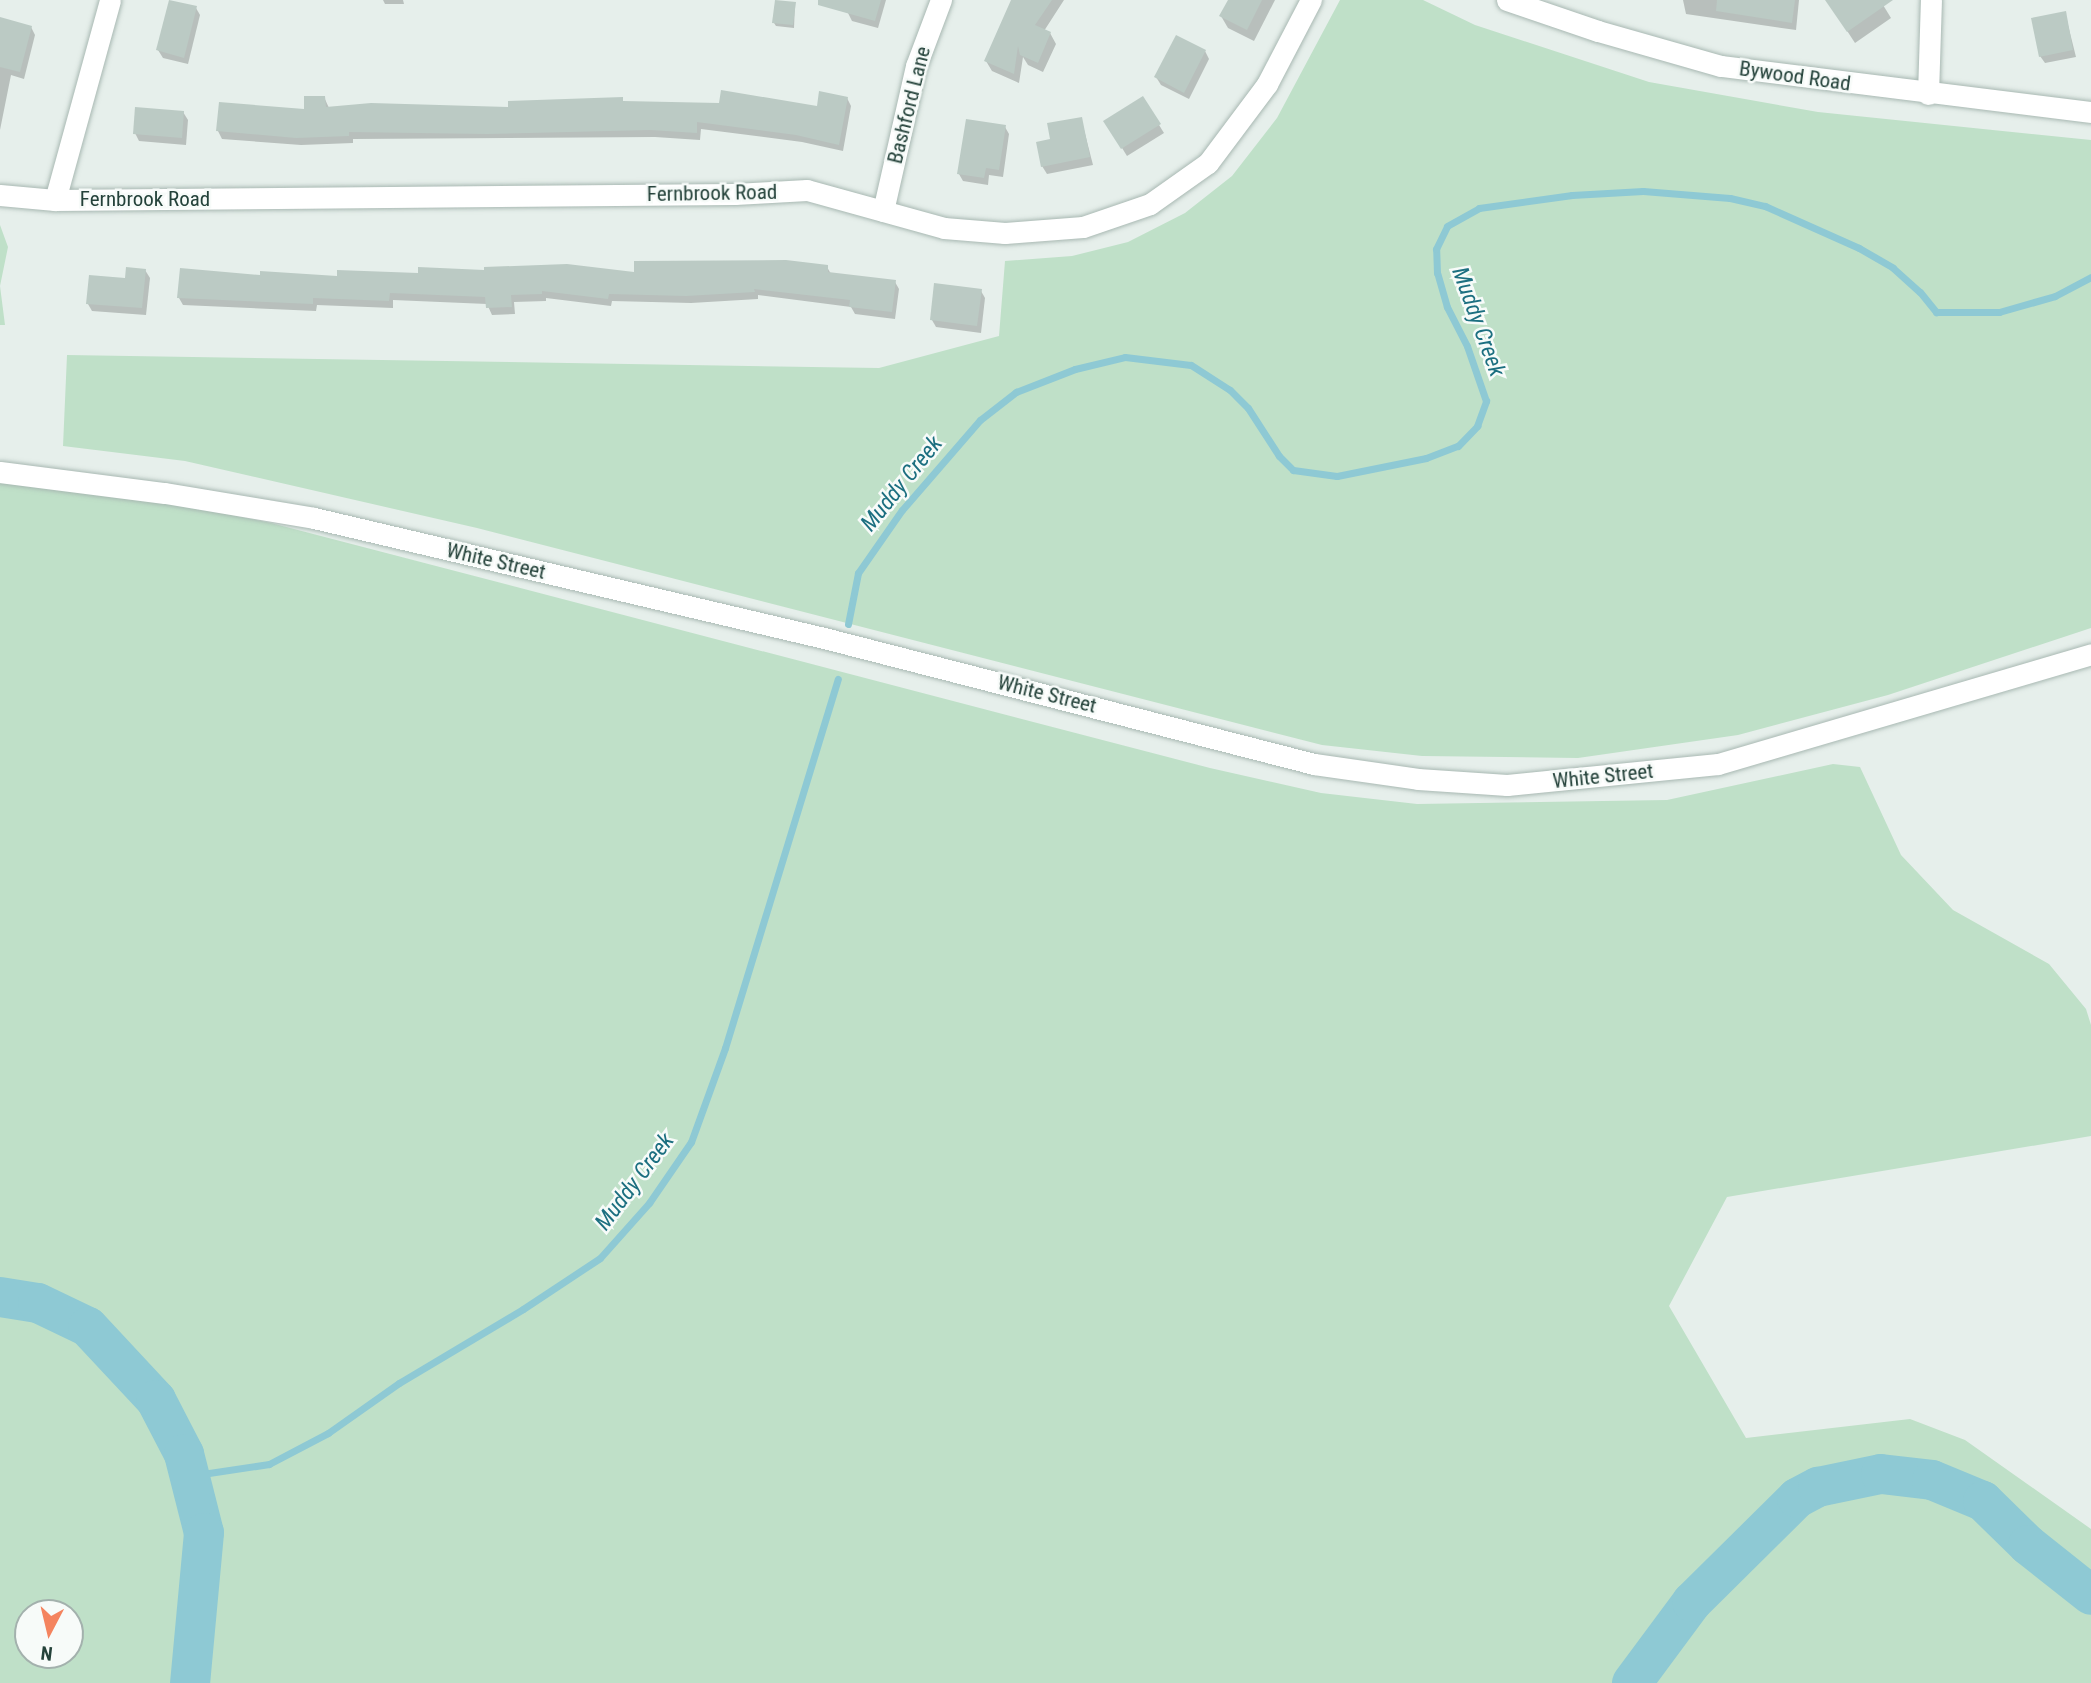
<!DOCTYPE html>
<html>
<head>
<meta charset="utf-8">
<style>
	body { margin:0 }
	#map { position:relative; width:2091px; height:1683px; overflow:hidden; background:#e6efeb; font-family:"Roboto Condensed",sans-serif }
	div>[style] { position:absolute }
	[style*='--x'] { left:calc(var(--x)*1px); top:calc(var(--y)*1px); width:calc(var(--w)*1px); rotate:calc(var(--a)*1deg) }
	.green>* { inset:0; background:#bfe0c8 }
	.shadow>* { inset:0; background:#0003 }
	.stream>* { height:7px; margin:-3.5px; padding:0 3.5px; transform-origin:3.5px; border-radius:3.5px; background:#8ec9d4 }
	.river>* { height:40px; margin:-20px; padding:0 20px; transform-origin:20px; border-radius:20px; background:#8ec9d4 }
	.building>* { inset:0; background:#bbcac4 }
	.roads { filter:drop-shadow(0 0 2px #a8b8b2) drop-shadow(0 0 2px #a8b8b2) }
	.minor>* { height:21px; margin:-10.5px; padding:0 10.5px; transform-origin:10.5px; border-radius:10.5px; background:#fff }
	span { translate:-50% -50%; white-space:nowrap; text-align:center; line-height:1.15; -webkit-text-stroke:5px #f7fbf9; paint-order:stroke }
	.street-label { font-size:21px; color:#24423a }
	.water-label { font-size:23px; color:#1c6f80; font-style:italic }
	.north { position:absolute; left:14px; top:1599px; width:70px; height:70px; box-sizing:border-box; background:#f7fbf9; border:2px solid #a3b1ad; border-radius:50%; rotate:187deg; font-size:19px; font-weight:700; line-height:28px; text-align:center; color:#24423a }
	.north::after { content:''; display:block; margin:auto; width:24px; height:32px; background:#f4845f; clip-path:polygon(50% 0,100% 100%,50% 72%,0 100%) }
</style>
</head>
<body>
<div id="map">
	<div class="green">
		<i style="clip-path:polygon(1340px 0,1423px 0,1475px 25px,1649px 82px,1818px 112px,2091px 140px,2091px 628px,1888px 695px,1738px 735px,1578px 758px,1422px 756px,1322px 745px,477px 528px,185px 461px,63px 446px,67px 355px,879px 368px,999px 336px,1005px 261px,1072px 256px,1128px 242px,1185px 213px,1232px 176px,1277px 118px)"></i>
		<i style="clip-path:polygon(0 225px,8px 247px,0 286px,5px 325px,0 325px)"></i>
		<i style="clip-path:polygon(evenodd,0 482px,184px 505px,271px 523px,1210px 768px,1321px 793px,1417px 804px,1667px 800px,1833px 764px,1860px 767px,1901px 855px,1953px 910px,2049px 964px,2086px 1009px,2091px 1025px,2091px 1136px,1727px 1197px,1669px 1306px,1746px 1438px,1910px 1419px,1965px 1440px,2091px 1529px,2091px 1683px,0 1683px,0 482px,28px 1613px,70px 1613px,70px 1655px,28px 1655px,28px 1613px)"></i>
	</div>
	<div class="shadow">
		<i style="clip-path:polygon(383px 0,403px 0,404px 4px,385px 4px)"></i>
		<i style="clip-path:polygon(851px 0,886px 0,878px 28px,852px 21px,848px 13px)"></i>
		<i style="clip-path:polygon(1019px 0,1064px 0,1044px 31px,1050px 33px,1056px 44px,1043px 72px,1028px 65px,1023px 57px,1019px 83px,992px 71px,986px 61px)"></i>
		<i style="clip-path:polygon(1230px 0,1275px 0,1254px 41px,1228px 28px,1221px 16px)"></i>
		<i style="clip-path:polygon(1683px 0,1799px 0,1796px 30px,1686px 14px)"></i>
		<i style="clip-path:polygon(1827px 0,1880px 0,1891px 18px,1855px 43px)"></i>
		<i style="clip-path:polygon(795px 4px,794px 28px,776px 26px,774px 23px)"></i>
		<i style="clip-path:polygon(196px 8px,200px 15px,188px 64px,163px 58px,158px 50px)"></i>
		<i style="clip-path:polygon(2065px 13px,2076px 57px,2045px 63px,2040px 56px)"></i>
		<i style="clip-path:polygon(0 19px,31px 27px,35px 35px,24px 79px,11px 75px,0 130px)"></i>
		<i style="clip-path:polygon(1205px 51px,1209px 59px,1189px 99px,1161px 85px,1156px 77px)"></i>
		<i style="clip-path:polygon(324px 97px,329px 108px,510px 109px,624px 103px,818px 108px,847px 98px,851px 106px,843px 151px,802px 142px,701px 129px,700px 140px,655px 137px,353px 139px,353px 143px,301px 145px,222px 139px,218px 131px,306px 111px)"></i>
		<i style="clip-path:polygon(1143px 99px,1164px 133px,1127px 156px,1106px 122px)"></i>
		<i style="clip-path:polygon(183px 112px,188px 120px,186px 145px,139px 141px,135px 133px)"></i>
		<i style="clip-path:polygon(1081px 118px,1093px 165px,1047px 174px,1042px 166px,1053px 140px)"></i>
		<i style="clip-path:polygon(1005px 127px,1009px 134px,1003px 177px,989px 175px,988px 185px,963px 181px,959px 174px)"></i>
		<i style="clip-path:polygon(827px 267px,831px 274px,895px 282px,899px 289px,895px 319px,855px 314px,851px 307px,758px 295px,758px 299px,691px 303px,612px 301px,611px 306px,546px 298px,546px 301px,514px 302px,515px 314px,492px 315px,487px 304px,393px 300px,393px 308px,317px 305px,316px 311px,183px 305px,179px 298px,262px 277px,636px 274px)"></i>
		<i style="clip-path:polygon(145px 270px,150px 278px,146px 315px,92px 311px,88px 304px)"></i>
		<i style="clip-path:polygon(981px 291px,985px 298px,981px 333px,936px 327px,932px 320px)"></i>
	</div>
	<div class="stream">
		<i style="--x:848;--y:624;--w:52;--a:-78.9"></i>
		<i style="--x:858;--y:573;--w:77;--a:-55.1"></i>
		<i style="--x:902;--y:510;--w:119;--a:-49.1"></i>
		<i style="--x:980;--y:420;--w:46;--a:-37.9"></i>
		<i style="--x:1016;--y:392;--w:63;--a:-21.3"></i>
		<i style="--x:1075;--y:369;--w:51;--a:-13.5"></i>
		<i style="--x:1125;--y:357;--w:66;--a:6.9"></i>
		<i style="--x:1191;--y:365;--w:46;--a:32.7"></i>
		<i style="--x:1230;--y:390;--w:25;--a:45"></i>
		<i style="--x:1248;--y:408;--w:57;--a:57.1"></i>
		<i style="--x:1279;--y:456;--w:20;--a:45"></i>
		<i style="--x:1293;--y:470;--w:44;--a:7.8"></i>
		<i style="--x:1337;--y:476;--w:91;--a:-11.4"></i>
		<i style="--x:1426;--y:458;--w:34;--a:-21"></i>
		<i style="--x:1458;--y:446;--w:28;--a:-46"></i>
		<i style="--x:1477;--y:426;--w:27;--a:-70"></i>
		<i style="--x:1486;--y:401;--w:58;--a:-109.1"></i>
		<i style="--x:1467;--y:346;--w:44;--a:-117.1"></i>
		<i style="--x:1447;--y:307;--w:35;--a:-106"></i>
		<i style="--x:1437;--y:273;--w:24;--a:-92"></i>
		<i style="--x:1436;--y:249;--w:25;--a:-64"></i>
		<i style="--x:1447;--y:226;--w:37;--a:-29"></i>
		<i style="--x:1479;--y:208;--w:94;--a:-8"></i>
		<i style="--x:1572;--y:195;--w:71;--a:-3.2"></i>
		<i style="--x:1643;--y:191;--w:87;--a:4.6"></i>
		<i style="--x:1730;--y:198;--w:36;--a:13"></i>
		<i style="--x:1765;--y:206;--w:103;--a:24.1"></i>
		<i style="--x:1859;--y:248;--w:39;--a:30"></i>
		<i style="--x:1893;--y:268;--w:36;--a:42"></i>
		<i style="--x:1920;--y:292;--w:26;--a:51"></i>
		<i style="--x:1936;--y:312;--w:63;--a:0"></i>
		<i style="--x:1999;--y:312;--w:58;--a:-15.9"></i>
		<i style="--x:2055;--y:296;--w:41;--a:-27.8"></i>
		<i style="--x:189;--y:1476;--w:81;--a:-8.5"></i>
		<i style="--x:269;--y:1464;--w:67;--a:-27.7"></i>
		<i style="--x:328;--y:1433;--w:87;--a:-35.2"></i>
		<i style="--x:399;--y:1383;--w:144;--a:-30.8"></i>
		<i style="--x:523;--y:1309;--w:92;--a:-33.5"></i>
		<i style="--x:600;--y:1258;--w:74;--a:-48.3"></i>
		<i style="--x:649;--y:1203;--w:74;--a:-55.5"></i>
		<i style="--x:691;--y:1142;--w:100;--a:-70.1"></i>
		<i style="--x:725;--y:1048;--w:386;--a:-73"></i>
	</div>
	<div class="river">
		<i style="--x:0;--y:1297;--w:38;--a:9"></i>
		<i style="--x:38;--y:1303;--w:55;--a:25.6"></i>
		<i style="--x:88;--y:1327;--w:100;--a:47"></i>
		<i style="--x:156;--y:1400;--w:61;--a:62.6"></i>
		<i style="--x:184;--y:1454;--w:81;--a:75.8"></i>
		<i style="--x:204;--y:1533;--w:151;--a:95.3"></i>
		<i style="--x:1632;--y:1683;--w:101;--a:-53.5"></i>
		<i style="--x:1692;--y:1602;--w:148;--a:-44.7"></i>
		<i style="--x:1797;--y:1498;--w:24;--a:-28"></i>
		<i style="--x:1818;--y:1487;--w:64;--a:-11.7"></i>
		<i style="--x:1881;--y:1474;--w:51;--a:6.7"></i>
		<i style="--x:1932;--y:1480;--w:55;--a:22.4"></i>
		<i style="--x:1983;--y:1501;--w:63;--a:44.4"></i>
		<i style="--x:2028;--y:1545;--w:80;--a:38.4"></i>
	</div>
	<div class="building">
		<i style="clip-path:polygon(169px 0,197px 6px,184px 58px,156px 50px)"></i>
		<i style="clip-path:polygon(775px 0,796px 2px,793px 25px,772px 23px)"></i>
		<i style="clip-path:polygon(818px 0,881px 0,875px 21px,818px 5px)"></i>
		<i style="clip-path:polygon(1011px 0,1052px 0,1035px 25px,1051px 32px,1038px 63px,1020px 55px,1018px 46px,1014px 74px,984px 61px)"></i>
		<i style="clip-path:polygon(1228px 0,1262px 0,1247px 30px,1219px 16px)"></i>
		<i style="clip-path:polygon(1717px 0,1795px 0,1792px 23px,1716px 11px)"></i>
		<i style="clip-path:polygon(1825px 0,1893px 0,1847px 32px)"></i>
		<i style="clip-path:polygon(2066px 11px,2073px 50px,2039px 57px,2031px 18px)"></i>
		<i style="clip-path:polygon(0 17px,32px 26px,20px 72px,0 67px)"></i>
		<i style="clip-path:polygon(1176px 35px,1206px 50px,1184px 93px,1154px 77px)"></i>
		<i style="clip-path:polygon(721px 90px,817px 106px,819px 91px,848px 97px,839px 145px,796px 135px,697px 122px,697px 133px,650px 130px,487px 134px,349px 132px,349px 136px,296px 138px,216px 131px,219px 102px,304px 109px,304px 96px,325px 96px,326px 107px,371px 103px,508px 107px,508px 101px,623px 97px,623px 101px,719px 103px)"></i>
		<i style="clip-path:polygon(1143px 96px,1161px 124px,1121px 149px,1103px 121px)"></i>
		<i style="clip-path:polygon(135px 107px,184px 111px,182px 138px,133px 134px)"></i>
		<i style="clip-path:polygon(1082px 117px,1090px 157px,1041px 167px,1036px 142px,1050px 139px,1047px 123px)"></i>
		<i style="clip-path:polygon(966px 119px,1006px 125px,999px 170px,986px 168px,984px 178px,957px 174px)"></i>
		<i style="clip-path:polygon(786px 260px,828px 265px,828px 272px,896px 280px,892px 312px,849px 307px,850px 300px,754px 289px,755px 292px,686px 296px,609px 294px,608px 299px,542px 291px,542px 294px,511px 295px,512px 307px,486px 308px,485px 297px,390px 293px,389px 301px,313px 298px,313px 304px,177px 298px,180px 268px,260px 275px,260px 271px,337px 276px,337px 270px,418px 273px,418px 267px,484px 270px,484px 267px,567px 264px,634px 272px,634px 261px)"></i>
		<i style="clip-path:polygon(126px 267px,146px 269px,142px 308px,86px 304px,89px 275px,125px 278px)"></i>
		<i style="clip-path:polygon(934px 283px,982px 289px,977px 326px,930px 320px)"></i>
	</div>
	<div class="roads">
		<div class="minor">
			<i style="--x:1507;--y:0;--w:96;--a:18.8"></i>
			<i style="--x:1598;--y:31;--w:128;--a:15.9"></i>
			<i style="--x:1721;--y:66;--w:373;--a:7.1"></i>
			<i style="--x:1928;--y:94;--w:94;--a:-88.2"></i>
			<i style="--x:0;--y:195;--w:55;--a:5.2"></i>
			<i style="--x:55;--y:200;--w:680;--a:-0.51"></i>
			<i style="--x:735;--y:194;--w:72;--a:-3.2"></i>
			<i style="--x:807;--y:190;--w:142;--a:15.5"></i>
			<i style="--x:944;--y:228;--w:61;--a:4.7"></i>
			<i style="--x:1005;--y:233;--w:78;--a:-4.4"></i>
			<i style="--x:1083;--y:227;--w:71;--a:-18.9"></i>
			<i style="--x:1150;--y:204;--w:71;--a:-35.3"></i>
			<i style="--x:1208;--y:163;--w:99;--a:-53.2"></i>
			<i style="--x:1267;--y:84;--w:95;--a:-62.4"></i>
			<i style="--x:55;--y:200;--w:207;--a:-74.6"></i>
			<i style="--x:883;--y:211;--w:149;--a:-77.2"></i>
			<i style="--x:916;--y:66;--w:71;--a:-69.3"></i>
			<i style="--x:0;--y:472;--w:166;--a:7.3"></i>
			<i style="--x:165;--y:493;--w:151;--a:9.5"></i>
			<i style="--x:314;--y:518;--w:524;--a:13.24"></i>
			<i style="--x:824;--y:638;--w:506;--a:14.42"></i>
			<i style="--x:1314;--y:764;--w:105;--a:8.2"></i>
			<i style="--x:1418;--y:779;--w:89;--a:3.9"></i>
			<i style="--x:1507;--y:785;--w:212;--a:-5.7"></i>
			<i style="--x:1718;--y:764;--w:389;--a:-16.4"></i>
		</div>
	</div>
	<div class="street-label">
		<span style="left:1795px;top:76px;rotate:8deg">Bywood Road</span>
		<span style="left:909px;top:105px;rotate:-76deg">Bashford Lane</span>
		<span style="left:712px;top:193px;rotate:-1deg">Fernbrook Road</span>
		<span style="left:145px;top:199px">Fernbrook Road</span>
		<span style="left:496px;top:561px;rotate:13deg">White Street</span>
		<span style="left:1047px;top:694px;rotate:14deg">White Street</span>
		<span style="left:1603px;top:776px;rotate:-6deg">White Street</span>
	</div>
	<div class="water-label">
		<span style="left:1478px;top:322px;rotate:70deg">Muddy Creek</span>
		<span style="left:902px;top:484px;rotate:-51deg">Muddy Creek</span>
		<span style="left:635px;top:1182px;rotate:-53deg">Muddy Creek</span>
	</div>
	<div class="north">N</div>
</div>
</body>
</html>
